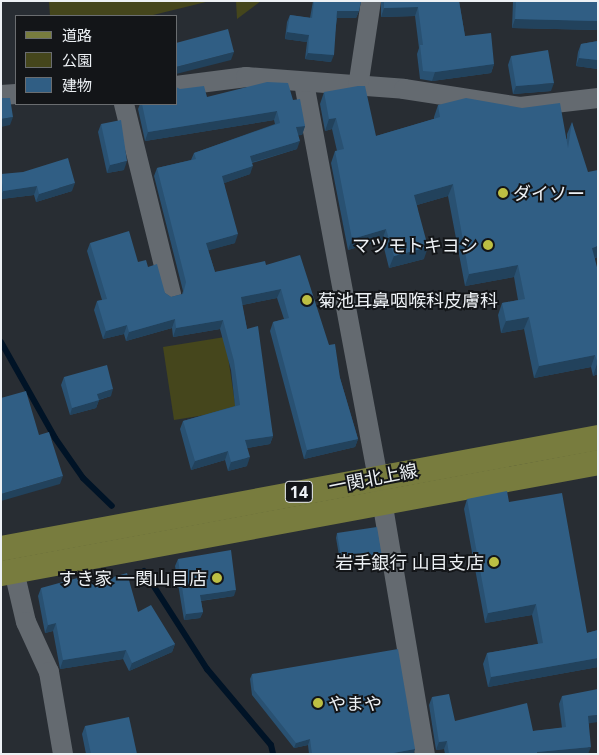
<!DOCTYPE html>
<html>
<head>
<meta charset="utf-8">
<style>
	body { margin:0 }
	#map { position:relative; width:599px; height:755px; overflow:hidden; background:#282d33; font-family:"Open Sans","Noto Sans JP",sans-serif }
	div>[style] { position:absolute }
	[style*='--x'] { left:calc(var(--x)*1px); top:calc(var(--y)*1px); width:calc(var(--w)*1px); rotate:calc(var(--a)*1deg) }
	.green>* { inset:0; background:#45461c }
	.stream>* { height:6px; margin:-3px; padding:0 3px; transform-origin:3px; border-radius:3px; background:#001326 }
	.minor>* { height:20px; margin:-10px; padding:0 10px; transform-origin:10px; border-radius:10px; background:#646a70 }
	.major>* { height:25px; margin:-12.5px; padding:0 12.5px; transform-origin:12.5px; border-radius:12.5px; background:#787c3e }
	.wall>* { inset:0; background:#295172 }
	.shaded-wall>* { inset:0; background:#22425c }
	.building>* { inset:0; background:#305e84 }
	.dots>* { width:14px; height:14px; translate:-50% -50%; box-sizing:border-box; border:2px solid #131518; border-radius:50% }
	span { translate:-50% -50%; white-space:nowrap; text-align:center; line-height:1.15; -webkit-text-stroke:4px #131518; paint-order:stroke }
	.shield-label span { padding:1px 4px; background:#131518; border:1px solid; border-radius:4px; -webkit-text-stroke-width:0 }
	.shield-label { font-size:16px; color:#edf1f5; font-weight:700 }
	.poi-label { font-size:18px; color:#edf1f5 }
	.left { translate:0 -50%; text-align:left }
	.right { translate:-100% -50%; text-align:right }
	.street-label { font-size:18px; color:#edf1f5 }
	.frame { position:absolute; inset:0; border:2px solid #edf1f5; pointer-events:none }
	.legend { position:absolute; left:15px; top:15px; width:162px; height:90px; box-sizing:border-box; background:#131518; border:1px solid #6a6d70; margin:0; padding:6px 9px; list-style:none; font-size:15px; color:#edf1f5 }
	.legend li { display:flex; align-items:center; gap:10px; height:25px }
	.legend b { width:25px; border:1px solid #6a6d70 }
</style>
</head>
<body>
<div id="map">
	<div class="green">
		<i style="clip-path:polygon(49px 1px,210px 1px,149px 16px,50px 16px)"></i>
		<i style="clip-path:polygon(236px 1px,261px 1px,237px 19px)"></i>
		<i style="clip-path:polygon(225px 337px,236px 410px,174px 420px,163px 347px)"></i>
	</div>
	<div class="stream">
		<i style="--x:1;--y:342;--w:110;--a:60.6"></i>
		<i style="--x:55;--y:438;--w:49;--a:55"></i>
		<i style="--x:83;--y:478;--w:40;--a:44"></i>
		<i style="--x:144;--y:571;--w:117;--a:57.3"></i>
		<i style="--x:207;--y:669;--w:99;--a:49.9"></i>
		<i style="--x:271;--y:745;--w:9;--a:77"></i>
	</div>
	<div class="minor">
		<i style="--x:304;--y:83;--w:401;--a:79.4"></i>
		<i style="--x:378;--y:477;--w:281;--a:80.4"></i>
		<i style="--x:176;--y:86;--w:71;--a:-7.3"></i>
		<i style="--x:246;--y:77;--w:158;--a:4.3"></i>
		<i style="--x:404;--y:89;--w:117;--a:8.8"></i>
		<i style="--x:520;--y:107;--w:79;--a:-6.6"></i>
		<i style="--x:358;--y:87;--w:87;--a:-81.4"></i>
		<i style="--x:1;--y:95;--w:15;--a:-4"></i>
		<i style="--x:124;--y:104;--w:196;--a:76.1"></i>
		<i style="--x:14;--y:571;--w:52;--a:76.8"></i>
		<i style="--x:26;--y:622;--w:55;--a:65.3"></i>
		<i style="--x:49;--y:672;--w:83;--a:80.3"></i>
	</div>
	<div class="major">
		<i style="--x:1;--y:548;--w:607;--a:-10.53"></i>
		<i style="--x:1;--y:573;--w:607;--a:-10.53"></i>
	</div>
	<div class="wall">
		<i style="clip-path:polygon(313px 1px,361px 1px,359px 11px,356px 18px,337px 18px,331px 62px,305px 59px,307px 42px,285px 39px,287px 22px,290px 15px,310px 18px)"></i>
		<i style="clip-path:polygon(381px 1px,459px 1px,465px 36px,494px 64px,491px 73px,432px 81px,420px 79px,417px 54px,419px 48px,415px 16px,381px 17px)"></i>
		<i style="clip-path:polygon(513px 1px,598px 1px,598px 30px,512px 28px)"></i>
		<i style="clip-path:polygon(598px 41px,598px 69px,576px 66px,578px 52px,581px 44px)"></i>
		<i style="clip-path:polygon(511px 56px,551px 91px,513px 94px,508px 65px)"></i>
		<i style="clip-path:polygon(180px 89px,207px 97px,293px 100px,305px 126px,302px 135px,298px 135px,297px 149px,252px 163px,250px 174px,224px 183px,235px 243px,208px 250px,215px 272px,266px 265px,329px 345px,340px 378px,358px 439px,355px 447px,304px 459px,270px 331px,273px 322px,284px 319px,277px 298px,242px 305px,247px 329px,273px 436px,270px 444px,247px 448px,247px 466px,228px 471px,225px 460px,191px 470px,180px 429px,183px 421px,235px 406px,231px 370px,220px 329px,173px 337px,172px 328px,126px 341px,124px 334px,103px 339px,94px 310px,97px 301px,102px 300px,87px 251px,90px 243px,138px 262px,148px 267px,165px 293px,171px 297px,182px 294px,183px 291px,154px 176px,157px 168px,191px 160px,194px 153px,275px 124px,274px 120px,145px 141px,138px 109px,140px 104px,176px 104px)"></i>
		<i style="clip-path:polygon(324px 92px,376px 136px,434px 119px,434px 117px,438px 105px,567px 139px,567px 134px,572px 122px,598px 257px,595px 258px,598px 374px,593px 376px,591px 367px,534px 378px,524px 329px,501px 333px,498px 315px,502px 303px,518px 300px,514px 277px,465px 286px,448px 196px,417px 205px,424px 259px,389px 268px,382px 240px,348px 250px,331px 163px,335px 151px,337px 151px,332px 129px,325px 131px,320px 104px)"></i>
		<i style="clip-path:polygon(101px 124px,124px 170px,107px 173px,98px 132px)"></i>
		<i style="clip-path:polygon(1px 174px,72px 191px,36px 202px,34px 195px,1px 199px)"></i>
		<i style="clip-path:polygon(64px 377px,111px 396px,99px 400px,96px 408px,70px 415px,61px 385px)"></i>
		<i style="clip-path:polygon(467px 499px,509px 502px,587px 633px,598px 630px,598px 667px,488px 687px,483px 664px,487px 653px,538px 644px,532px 615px,485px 623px,464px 509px)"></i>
		<i style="clip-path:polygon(337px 533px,382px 557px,380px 561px,341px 567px,336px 538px)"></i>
		<i style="clip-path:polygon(178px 559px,234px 596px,201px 601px,203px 612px,200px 618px,184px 620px,175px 566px)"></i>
		<i style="clip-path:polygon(83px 586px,138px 612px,175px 644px,172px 652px,129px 671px,123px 659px,60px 669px,53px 631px,45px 633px,38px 596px,41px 588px)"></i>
		<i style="clip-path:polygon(252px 674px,415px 749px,413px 754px,309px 754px,308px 745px,294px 748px,252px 695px,250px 679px)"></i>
		<i style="clip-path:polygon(562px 696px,589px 724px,588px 754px,445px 754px,444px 749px,436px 750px,429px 705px,432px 697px,455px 721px,533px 731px,562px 728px,559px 704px)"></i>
		<i style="clip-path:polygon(85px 726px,137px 754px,86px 754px,82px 734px)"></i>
	</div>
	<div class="shaded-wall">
		<i style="clip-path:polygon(418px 7px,415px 16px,381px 17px,384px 8px)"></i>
		<i style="clip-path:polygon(337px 11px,359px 11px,356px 18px,335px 18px)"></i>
		<i style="clip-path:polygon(515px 19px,598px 21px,598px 30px,512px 28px)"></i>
		<i style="clip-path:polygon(287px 32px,309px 35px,307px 42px,285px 39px)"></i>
		<i style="clip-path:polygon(234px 52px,231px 60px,176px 74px,176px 67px)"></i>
		<i style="clip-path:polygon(308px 53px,334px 55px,331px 62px,305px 59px)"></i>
		<i style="clip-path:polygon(579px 58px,598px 60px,598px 69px,576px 66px)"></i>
		<i style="clip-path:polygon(494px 64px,491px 73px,432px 81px,435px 72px)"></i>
		<i style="clip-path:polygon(554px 83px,551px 91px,513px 94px,516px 86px)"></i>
		<i style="clip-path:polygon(277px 111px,274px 120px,145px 141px,148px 132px)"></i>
		<i style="clip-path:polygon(13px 117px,10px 125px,1px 127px,1px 119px)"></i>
		<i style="clip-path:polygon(336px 118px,332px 129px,325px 131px,329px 119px)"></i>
		<i style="clip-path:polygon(305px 126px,302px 135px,293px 136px,296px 127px)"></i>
		<i style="clip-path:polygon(300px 141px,297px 149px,246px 164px,250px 156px)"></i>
		<i style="clip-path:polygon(127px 161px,124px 170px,107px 173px,110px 165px)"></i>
		<i style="clip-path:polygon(253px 166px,250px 174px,219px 185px,222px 176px)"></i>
		<i style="clip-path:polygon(75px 183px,72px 191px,36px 202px,39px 194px)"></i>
		<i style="clip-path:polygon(453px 184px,448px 196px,410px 207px,414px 195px)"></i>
		<i style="clip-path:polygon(37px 186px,34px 195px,1px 199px,1px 196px,3px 191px)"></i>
		<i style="clip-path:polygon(386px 229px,382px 240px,348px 250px,352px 239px)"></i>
		<i style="clip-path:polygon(238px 234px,235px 243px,203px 252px,206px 243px)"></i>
		<i style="clip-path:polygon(598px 246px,598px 257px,588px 259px,592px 248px)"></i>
		<i style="clip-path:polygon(428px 247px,424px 259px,389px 268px,394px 256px)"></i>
		<i style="clip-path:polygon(518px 265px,514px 277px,465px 286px,469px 274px)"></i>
		<i style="clip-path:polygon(281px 289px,277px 298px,237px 306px,241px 297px)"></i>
		<i style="clip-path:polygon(529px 317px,524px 329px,501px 333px,506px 321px)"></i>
		<i style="clip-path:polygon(175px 319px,172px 328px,126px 341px,129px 332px)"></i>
		<i style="clip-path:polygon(223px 320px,220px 329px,173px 337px,176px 328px)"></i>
		<i style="clip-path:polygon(127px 325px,124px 334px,103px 339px,106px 331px)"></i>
		<i style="clip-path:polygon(595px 355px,591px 367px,534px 378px,539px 366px)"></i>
		<i style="clip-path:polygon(597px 364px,598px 374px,593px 376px)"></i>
		<i style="clip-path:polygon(113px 389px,111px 396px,94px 401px,97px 394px)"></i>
		<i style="clip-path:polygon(99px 400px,96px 408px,70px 415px,72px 408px)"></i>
		<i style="clip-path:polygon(273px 436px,270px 444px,242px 449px,245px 440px)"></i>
		<i style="clip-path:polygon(358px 439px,355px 447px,304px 459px,307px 450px)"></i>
		<i style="clip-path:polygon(228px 451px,225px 460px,191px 470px,195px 461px)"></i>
		<i style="clip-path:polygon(250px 457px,247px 466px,228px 471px,231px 462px)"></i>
		<i style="clip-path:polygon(63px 476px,60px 484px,1px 501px,1px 494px)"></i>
		<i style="clip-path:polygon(382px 557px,380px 561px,341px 567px,342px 563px)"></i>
		<i style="clip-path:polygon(236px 590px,234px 596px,198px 601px,200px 595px)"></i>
		<i style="clip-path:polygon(536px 604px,532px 615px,485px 623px,488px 613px)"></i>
		<i style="clip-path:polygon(203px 612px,200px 618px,184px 620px,186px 614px)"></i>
		<i style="clip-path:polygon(56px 623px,53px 631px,45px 633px,48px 625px)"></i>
		<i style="clip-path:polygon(175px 644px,172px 652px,129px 671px,132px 663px)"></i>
		<i style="clip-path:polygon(126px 650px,123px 659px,60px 669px,63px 660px)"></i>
		<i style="clip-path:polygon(598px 658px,598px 667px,488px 687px,491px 677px)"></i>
		<i style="clip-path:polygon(598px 715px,598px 722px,585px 724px,588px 716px)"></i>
		<i style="clip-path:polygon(310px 739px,308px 745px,294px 748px,296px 743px)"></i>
		<i style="clip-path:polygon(447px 741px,444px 749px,436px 750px,439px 742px)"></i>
		<i style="clip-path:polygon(591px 747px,588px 754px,537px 754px,537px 752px)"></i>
		<i style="clip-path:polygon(415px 749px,413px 754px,388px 754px)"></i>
	</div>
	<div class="building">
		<i style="clip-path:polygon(314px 1px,361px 1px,359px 11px,337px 11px,334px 55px,308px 53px,309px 35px,287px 32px,290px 15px,312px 18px)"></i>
		<i style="clip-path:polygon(384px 1px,459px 1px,465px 36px,491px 33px,494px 64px,435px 72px,423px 71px,420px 45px,423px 45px,418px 7px,384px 8px)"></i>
		<i style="clip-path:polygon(516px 1px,598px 1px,598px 21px,515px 19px)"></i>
		<i style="clip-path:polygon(228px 29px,234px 52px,176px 67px,176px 43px)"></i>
		<i style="clip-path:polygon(598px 41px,598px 60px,579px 58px,581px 44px)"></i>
		<i style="clip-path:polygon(548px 50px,554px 83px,516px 86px,511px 56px)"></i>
		<i style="clip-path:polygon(267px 82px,288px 83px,293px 100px,300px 99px,305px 126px,296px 127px,300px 141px,250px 156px,253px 166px,222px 176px,238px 234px,206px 243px,215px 272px,265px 261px,266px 265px,300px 255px,329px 345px,335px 344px,340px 378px,358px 439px,307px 450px,273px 322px,289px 318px,281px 289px,241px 297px,247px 329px,258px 326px,273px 436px,245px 440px,250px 457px,231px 462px,228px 451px,195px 461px,183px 421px,240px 405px,234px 361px,223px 320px,176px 328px,175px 319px,129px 332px,127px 325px,106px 331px,97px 301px,107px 299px,90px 243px,129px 231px,138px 262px,146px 260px,148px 267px,157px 264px,165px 293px,171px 297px,183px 294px,186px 282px,157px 168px,196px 159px,194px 153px,280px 123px,277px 111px,148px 132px,142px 104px,176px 104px,176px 87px,180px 89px,204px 86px,207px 97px)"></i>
		<i style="clip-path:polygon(358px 86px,365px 86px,376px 136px,440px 117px,438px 105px,466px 98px,522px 108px,560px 103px,568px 148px,572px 122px,588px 172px,598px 170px,598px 246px,592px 248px,598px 271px,598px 364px,595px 355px,539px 366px,529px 317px,506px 321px,502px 303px,525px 299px,518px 265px,469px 274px,453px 184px,414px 195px,428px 247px,394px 256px,386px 229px,352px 239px,335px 151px,344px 149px,336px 118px,329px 119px,324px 92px)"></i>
		<i style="clip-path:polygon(1px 98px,10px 98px,13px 117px,1px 119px)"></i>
		<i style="clip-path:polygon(121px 120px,127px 161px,110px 165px,101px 124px)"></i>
		<i style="clip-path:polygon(68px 158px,75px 183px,39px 194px,37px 186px,3px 191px,1px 174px,23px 172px)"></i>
		<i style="clip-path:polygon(107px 365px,113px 389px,97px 394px,99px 400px,72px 408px,64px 377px)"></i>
		<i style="clip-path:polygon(26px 391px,39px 435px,49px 432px,63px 476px,1px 494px,1px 398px)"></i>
		<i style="clip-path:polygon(507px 491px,509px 502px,562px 493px,587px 633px,598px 630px,598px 658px,491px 677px,487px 653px,543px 643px,536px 604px,488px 613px,467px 499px)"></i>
		<i style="clip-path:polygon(377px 527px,382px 557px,342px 563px,337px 533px)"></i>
		<i style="clip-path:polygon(231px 550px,236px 590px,200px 595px,203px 612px,186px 614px,178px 559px)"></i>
		<i style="clip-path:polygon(127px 573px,138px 612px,151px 605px,175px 644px,132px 663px,126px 650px,63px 660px,56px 623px,48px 625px,41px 588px,81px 577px,83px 586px)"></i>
		<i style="clip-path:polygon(398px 649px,415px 749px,388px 754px,312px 754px,310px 739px,296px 743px,254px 690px,252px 674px)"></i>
		<i style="clip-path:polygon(598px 689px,598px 715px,588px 716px,591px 747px,537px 752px,537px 754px,449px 754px,447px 741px,439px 742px,432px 697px,449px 694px,455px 721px,527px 703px,533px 731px,566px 727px,562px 696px)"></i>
		<i style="clip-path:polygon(129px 717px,137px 754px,91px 754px,85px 726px)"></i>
	</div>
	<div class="dots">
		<i style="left:503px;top:193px;background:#bdbf43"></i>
		<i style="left:488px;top:245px;background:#bdbf43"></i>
		<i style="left:307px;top:300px;background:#bdbf43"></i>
		<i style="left:494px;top:562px;background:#bdbf43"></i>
		<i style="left:217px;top:578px;background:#bdbf43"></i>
		<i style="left:318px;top:703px;background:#bdbf43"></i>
	</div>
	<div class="shield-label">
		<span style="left:299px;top:492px">14</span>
	</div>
	<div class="poi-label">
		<span class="left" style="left:513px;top:193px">ダイソー</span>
		<span class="right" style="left:478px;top:245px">マツモトキヨシ</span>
		<span class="left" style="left:318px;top:300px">菊池耳鼻咽喉科皮膚科</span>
		<span class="right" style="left:484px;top:562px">岩手銀行 山目支店</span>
		<span class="right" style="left:207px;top:578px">すき家 一関山目店</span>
		<span class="left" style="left:328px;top:703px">やまや</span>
	</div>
	<div class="street-label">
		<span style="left:373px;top:478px;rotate:-11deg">一関北上線</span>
	</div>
	<div class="frame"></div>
	<ul class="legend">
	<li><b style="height:6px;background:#787c3e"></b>道路</li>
	<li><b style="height:14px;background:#45461c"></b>公園</li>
	<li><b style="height:14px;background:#305e84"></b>建物</li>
	</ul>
</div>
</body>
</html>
